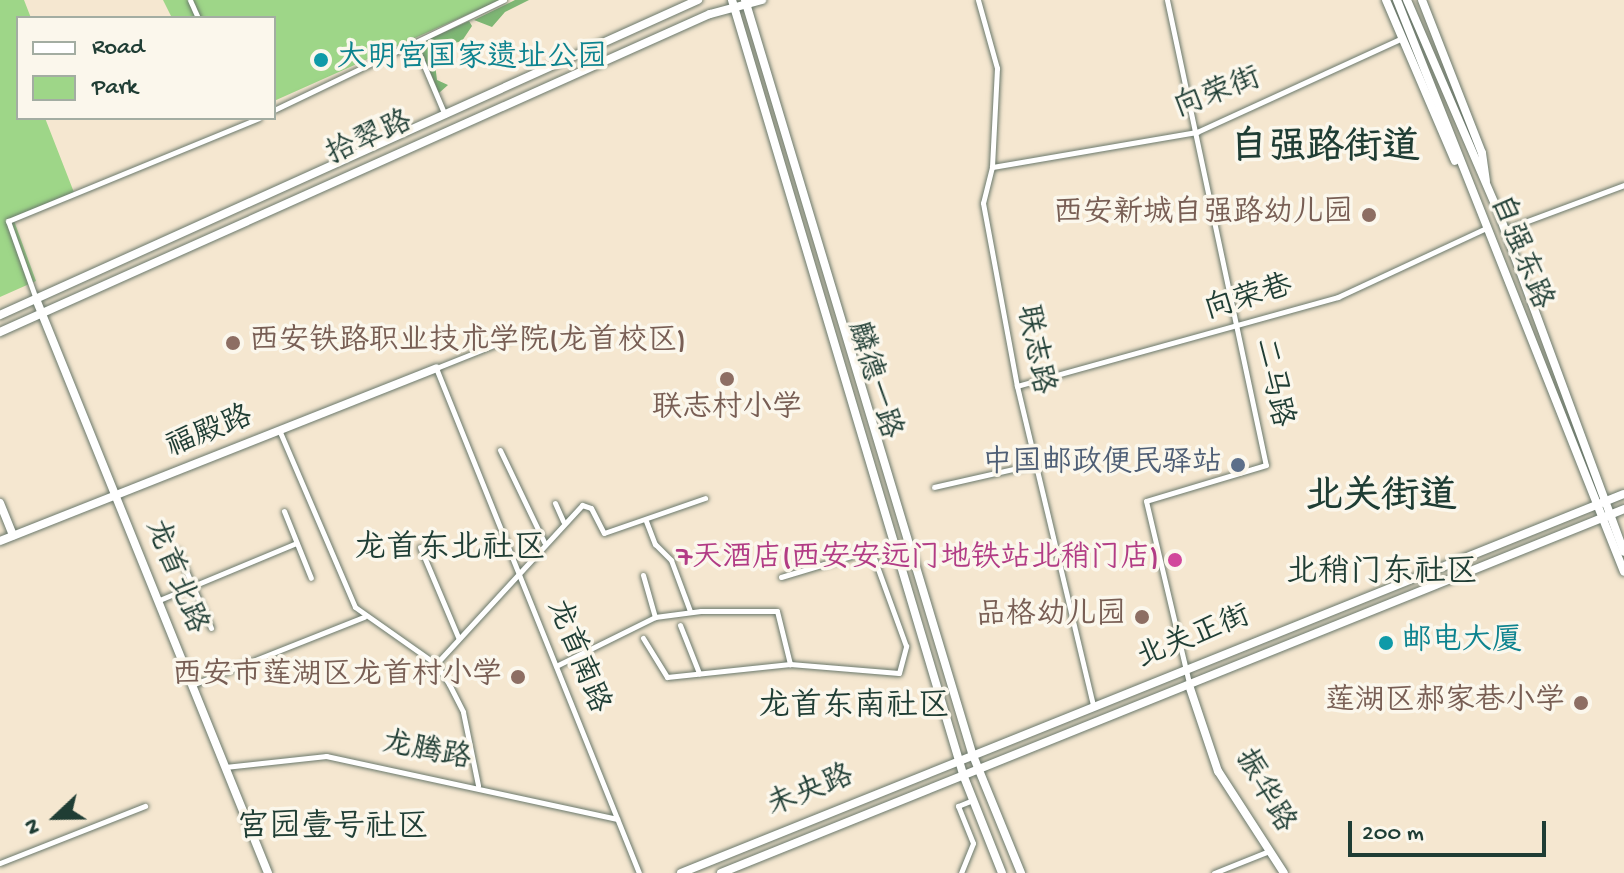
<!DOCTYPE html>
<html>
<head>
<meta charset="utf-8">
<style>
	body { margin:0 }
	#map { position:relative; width:1624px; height:873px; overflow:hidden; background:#f5e7d0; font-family:"Gochi Hand","LXGW WenKai TC",sans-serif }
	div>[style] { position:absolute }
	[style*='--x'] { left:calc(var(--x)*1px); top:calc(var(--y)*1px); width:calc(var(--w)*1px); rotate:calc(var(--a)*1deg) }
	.green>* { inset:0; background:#9ed688 }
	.forest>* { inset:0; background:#7eb774 }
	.roads { filter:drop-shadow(0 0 2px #6a786b) drop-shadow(0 0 2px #6a786b) }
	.street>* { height:5px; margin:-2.5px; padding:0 2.5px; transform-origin:2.5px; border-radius:2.5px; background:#fff }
	.secondary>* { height:8px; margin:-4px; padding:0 4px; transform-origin:4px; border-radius:4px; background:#fff }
	.primary>* { height:8px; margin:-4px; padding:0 4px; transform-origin:4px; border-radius:4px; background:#fff }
	.dots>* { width:22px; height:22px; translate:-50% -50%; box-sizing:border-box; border:4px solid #fbf7ec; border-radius:50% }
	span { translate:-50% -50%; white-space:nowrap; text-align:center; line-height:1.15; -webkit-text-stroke:7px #fbf7ec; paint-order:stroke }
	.culture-label { font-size:30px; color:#0d838f }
	.left { translate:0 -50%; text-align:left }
	.street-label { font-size:30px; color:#1f3d34 }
	.education-label { font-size:30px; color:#785e54 }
	.right { translate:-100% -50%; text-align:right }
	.service-label { font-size:30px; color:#4e5e75 }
	.hotel-label { font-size:30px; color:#b23c85 }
	.neighbourhood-label { font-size:32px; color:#1f3d34 }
	.district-label { font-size:38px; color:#1f3d34; font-weight:700 }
	.legend { position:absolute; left:16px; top:16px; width:260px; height:104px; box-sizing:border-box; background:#fbf7ec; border:2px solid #a3ada2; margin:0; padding:10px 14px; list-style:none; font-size:24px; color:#1f3d34 }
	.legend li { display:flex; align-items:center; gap:16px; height:40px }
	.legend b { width:40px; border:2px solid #a3ada2 }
	.north { position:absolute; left:16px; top:777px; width:80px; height:80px; -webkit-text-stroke:6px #fbf7ec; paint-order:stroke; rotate:248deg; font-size:22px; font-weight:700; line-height:32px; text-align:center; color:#1f3d34 }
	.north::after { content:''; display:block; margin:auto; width:28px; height:36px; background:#1f3d34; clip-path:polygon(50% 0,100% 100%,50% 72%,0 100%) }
	.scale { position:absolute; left:1348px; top:821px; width:198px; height:36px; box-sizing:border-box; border:4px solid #1f3d34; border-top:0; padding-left:10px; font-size:24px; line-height:28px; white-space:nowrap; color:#1f3d34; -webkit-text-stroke:6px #fbf7ec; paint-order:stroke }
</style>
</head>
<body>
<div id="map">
	<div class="green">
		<i style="clip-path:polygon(0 0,24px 0,31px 18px,18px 18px,18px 118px,45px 118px,75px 195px,13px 218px,36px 281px,0 297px)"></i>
		<i style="clip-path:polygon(163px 0,500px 0,274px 101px,274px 18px,172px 18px)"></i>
	</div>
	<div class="forest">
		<i style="clip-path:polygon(515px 0,529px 0,505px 12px,492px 27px,474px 20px)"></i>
		<i style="clip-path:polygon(469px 21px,472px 26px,462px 41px,433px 49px,437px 80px,448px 85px,439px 93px,418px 44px)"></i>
	</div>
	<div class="roads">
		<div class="street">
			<i style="--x:190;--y:0;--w:20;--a:66"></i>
			<i style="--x:978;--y:0;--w:71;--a:74.4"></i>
			<i style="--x:997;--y:68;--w:99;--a:92.9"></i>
			<i style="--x:992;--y:167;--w:37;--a:104"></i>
			<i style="--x:983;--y:203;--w:186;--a:79.5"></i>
			<i style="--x:1017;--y:386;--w:328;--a:76.6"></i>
			<i style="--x:1167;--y:0;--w:475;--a:78"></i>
			<i style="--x:1266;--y:465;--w:125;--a:163.3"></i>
			<i style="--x:1146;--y:501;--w:191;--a:76.7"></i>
			<i style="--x:414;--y:42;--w:79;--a:67"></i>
			<i style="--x:274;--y:110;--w:255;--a:-25.6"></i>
			<i style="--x:992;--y:167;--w:208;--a:-9.7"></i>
			<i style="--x:1197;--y:132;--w:226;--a:-24.6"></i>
			<i style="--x:1506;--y:229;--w:126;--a:-20.4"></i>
			<i style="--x:36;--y:299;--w:83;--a:-109.7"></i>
			<i style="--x:8;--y:221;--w:271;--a:-22.3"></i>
			<i style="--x:509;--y:339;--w:79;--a:158.3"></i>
			<i style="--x:436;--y:368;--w:544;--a:68.1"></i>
			<i style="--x:1017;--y:386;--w:333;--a:-15.5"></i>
			<i style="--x:1338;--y:297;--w:161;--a:-25"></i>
			<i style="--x:280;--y:432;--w:190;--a:66.8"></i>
			<i style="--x:355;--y:607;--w:99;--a:35.1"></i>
			<i style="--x:436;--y:664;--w:24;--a:57"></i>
			<i style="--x:449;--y:684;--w:31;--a:63"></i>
			<i style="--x:463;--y:712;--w:75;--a:78.4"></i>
			<i style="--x:500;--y:450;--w:102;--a:64.4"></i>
			<i style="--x:934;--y:487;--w:104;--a:-12.8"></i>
			<i style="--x:555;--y:503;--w:20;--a:66"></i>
			<i style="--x:284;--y:511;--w:72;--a:68.1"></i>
			<i style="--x:646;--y:521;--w:25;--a:69"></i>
			<i style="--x:655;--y:544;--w:23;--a:45"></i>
			<i style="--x:671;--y:560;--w:54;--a:69.6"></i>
			<i style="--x:420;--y:547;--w:98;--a:67.1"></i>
			<i style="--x:177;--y:550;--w:85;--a:66.4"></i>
			<i style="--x:643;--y:575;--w:44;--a:74.1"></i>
			<i style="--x:157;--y:601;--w:151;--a:-22.6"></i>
			<i style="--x:680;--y:625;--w:52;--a:68.4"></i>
			<i style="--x:643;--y:638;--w:46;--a:58.4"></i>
			<i style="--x:667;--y:677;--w:124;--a:-6"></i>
			<i style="--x:790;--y:664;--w:109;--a:4.7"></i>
			<i style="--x:899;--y:673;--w:28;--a:-75"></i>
			<i style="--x:906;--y:646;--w:102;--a:-110"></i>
			<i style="--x:871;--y:550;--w:94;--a:163.3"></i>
			<i style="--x:436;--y:664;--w:216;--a:-47.4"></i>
			<i style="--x:582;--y:505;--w:9;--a:18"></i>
			<i style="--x:591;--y:508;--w:28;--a:63"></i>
			<i style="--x:604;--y:533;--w:107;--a:-19.1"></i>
			<i style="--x:556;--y:666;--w:110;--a:-26.3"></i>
			<i style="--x:655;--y:617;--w:46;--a:-7.4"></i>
			<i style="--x:701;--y:611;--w:76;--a:0"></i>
			<i style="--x:777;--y:611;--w:55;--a:76.2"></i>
			<i style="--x:192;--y:685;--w:185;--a:-21.6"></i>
			<i style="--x:225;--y:767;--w:102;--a:-6.2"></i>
			<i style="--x:326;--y:756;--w:298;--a:12.2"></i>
			<i style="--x:0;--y:863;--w:156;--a:-21.5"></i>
			<i style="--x:961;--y:873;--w:32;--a:-68"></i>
			<i style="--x:973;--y:843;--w:40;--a:-112"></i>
			<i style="--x:958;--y:806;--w:16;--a:-22"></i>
			<i style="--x:1214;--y:873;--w:59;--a:-21.8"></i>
		</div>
		<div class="secondary">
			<i style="--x:732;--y:0;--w:811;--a:73.38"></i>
			<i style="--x:964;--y:777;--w:103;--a:68.4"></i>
			<i style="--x:745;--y:0;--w:786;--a:73.22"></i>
			<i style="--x:972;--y:753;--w:130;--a:67.8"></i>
			<i style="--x:1386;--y:0;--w:175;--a:66.8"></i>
			<i style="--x:1397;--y:0;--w:615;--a:68.35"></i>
			<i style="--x:1407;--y:0;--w:233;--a:66.7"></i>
			<i style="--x:1499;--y:214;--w:360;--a:69.7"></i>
			<i style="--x:1422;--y:0;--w:164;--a:68.6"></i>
			<i style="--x:1482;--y:153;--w:28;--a:82"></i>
			<i style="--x:36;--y:299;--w:619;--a:67.99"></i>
			<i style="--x:0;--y:315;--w:766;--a:-24.29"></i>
			<i style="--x:0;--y:332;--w:778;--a:-24.13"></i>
			<i style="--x:710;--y:14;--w:54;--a:-15.1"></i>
			<i style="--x:0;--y:503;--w:35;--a:68"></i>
			<i style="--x:0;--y:541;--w:469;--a:-21.6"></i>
			<i style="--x:1190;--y:688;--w:88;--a:71.4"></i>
			<i style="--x:1218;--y:771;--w:121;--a:57.1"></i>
		</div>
		<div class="primary">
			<i style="--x:681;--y:873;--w:1016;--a:-21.9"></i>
			<i style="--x:721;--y:873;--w:974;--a:-21.95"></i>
		</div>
	</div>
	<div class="dots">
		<i style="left:321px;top:60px;background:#0f9aa8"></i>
		<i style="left:1369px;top:215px;background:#8d6e63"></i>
		<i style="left:233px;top:343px;background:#8d6e63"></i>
		<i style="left:727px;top:379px;background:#8d6e63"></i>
		<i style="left:1238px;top:465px;background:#5c6f8a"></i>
		<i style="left:1175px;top:560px;background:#d1479c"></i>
		<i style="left:1142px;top:617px;background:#8d6e63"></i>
		<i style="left:1386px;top:643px;background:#0f9aa8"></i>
		<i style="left:518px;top:677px;background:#8d6e63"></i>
		<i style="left:1581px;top:703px;background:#8d6e63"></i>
	</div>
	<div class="culture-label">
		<span class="left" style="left:337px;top:60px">大明宫国家遗址公园</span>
		<span class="left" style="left:1402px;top:643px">邮电大厦</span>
	</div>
	<div class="street-label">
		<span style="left:1218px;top:95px;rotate:-21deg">向荣街</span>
		<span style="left:370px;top:140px;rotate:-24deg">拾翠路</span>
		<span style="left:1519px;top:253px;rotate:68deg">自强东路</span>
		<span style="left:1249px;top:300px;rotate:-17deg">向荣巷</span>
		<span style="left:1033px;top:350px;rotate:79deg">联志路</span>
		<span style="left:872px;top:381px;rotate:73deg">麟德一路</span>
		<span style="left:1271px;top:383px;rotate:78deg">二马路</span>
		<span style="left:210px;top:434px;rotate:-22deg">福殿路</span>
		<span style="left:174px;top:577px;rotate:68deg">龙首北路</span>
		<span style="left:1194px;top:639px;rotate:-22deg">北关正街</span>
		<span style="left:576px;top:657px;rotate:68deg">龙首南路</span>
		<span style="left:426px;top:753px;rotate:11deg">龙腾路</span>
		<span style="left:1263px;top:792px;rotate:60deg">振华路</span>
		<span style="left:811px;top:793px;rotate:-22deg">未央路</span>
	</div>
	<div class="education-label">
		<span class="right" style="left:1353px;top:215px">西安新城自强路幼儿园</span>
		<span class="left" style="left:249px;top:343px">西安铁路职业技术学院(龙首校区)</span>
		<span style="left:727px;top:410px">联志村小学</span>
		<span class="right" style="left:1126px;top:617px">品格幼儿园</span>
		<span class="right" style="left:502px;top:677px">西安市莲湖区龙首村小学</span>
		<span class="right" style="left:1565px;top:703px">莲湖区郝家巷小学</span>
	</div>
	<div class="service-label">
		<span class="right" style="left:1222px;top:465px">中国邮政便民驿站</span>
	</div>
	<div class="hotel-label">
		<span class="right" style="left:1159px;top:560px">7天酒店(西安安远门地铁站北稍门店)</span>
	</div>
	<div class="neighbourhood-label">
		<span style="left:450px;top:550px">龙首东北社区</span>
		<span style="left:1382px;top:574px">北稍门东社区</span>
		<span style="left:854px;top:708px">龙首东南社区</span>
		<span style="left:333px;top:829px">宫园壹号社区</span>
	</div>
	<div class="district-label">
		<span style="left:1325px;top:151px">自强路街道</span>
		<span style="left:1381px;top:500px">北关街道</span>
	</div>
	<ul class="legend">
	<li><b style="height:10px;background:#fff"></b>Road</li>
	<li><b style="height:22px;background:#9ed688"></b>Park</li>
	</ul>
	<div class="north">N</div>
	<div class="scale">200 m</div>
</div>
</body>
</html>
